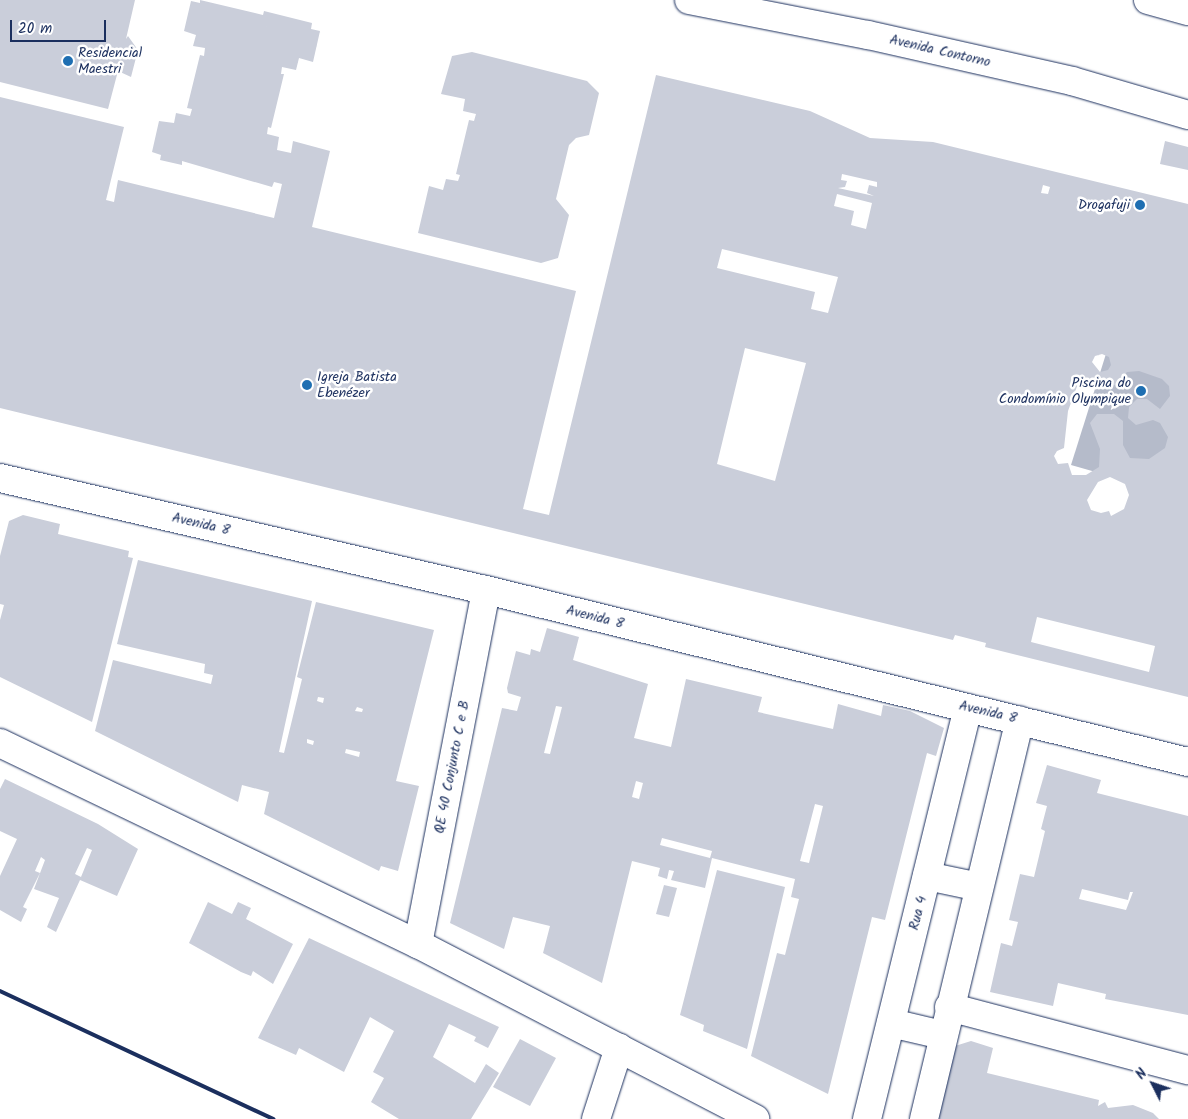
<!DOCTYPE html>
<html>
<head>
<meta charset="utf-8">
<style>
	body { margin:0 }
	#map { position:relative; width:1188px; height:1119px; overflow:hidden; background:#fff; font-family:Kalam,sans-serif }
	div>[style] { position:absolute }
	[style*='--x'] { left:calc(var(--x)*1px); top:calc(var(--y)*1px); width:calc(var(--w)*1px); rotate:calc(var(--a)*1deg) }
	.water>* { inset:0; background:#b5bbca }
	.building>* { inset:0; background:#caceda }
	.roads { filter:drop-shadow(0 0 1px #1b2f5e) drop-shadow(0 0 1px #1b2f5e) }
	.minor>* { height:28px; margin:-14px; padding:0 14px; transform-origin:14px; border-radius:14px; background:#fff }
	.tertiary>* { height:28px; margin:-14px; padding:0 14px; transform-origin:14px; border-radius:14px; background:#fff }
	.secondary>* { height:28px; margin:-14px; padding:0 14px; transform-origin:14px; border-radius:14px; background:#fff }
	.rail>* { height:4px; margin:-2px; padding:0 2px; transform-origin:2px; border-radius:2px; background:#1b2f5e }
	.dots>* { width:14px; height:14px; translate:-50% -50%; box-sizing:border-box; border:2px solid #fff; border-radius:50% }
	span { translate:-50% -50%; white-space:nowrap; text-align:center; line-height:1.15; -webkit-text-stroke:5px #fff; paint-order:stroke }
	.street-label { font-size:14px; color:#1b2f5e }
	.poi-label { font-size:14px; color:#1b2f5e }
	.left { translate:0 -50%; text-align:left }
	.right { translate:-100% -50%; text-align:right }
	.north { position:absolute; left:1128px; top:1059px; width:50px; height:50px; -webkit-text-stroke:4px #fff; paint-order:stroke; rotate:311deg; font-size:14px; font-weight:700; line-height:20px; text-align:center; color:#1b2f5e }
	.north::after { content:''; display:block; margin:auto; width:18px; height:22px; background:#1b2f5e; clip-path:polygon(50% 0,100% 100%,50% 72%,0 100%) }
	.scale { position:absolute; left:10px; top:20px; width:96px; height:22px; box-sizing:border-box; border:2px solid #1b2f5e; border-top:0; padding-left:6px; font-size:15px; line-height:18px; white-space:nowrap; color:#1b2f5e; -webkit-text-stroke:4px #fff; paint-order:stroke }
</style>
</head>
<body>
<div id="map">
	<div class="water">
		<i style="clip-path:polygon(1111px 338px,1188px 362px,1166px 492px,1071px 465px)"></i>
	</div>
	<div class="building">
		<i style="clip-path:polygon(0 0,135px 0,126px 39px,128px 36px,138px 50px,131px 77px,118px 71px,108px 109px,0 82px)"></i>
		<i style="clip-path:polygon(evenodd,200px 0,263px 15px,264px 11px,312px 23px,311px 29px,320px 31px,313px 62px,299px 58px,296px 70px,282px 67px,281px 74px,284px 74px,271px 128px,268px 127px,267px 134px,279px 137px,277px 150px,291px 153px,293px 141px,330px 151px,312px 227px,576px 291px,523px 509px,549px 515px,656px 75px,810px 111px,870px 138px,933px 142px,1188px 204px,1188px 697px,985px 647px,986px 643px,955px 635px,953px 640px,0 408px,0 97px,124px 127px,106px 200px,114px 202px,118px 180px,274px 218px,282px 184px,274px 182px,272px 187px,182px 161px,182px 165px,160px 160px,161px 155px,152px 152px,159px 121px,174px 123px,176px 113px,190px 116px,192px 109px,187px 108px,200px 55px,204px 56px,205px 48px,193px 46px,196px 35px,184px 31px,191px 1px,200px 3px,200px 0,842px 174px,877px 182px,877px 187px,869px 185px,867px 193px,874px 196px,838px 188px,845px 187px,847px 181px,841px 180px,842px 174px,200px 0,1043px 185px,1050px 187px,1048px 194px,1041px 193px,1043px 185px,200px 0,837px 194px,872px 203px,866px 229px,851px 225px,854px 211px,834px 206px,837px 194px,200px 0,722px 249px,838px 277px,828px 313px,811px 309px,815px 292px,717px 268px,722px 249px,200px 0,745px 348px,806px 363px,775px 481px,717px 464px,745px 348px,200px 0,1102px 354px,1109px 357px,1111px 365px,1108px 370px,1100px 372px,1092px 362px,1095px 356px,1102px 354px,200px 0,1139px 371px,1162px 379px,1169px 386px,1170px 396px,1160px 409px,1147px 399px,1137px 399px,1129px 407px,1128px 418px,1136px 425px,1153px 420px,1160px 423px,1168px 437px,1165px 448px,1149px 459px,1130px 458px,1123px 445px,1123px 421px,1114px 414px,1097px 414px,1090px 423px,1100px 449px,1099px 467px,1086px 475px,1072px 475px,1068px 463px,1058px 464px,1054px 456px,1057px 451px,1064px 448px,1068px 411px,1079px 381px,1093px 388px,1107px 388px,1117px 384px,1127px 372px,1139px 371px,200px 0,1110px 477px,1125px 484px,1129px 495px,1124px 509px,1111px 516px,1109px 511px,1101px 513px,1091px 510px,1087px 500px,1098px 482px,1110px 477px,200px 0,1037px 617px,1155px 646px,1149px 672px,1031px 642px,1037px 617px)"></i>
		<i style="clip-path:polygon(472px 52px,587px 81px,599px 93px,589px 135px,576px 138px,569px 145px,556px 199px,569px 215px,558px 258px,541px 263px,418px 233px,429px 186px,443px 190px,446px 179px,458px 181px,460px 175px,456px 174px,469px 120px,474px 121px,476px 114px,463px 111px,465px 99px,441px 94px,452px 56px)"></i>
		<i style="clip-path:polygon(1165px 141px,1188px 147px,1188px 170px,1160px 164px)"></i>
		<i style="clip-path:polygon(23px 515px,60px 524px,58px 534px,129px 551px,128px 557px,133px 558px,92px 722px,0 677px,0 620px,4px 605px,0 604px,0 556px,9px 521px)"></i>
		<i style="clip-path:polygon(evenodd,138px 560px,312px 601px,279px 752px,284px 753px,302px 679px,297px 677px,316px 602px,434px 630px,396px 781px,419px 786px,398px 871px,381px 866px,379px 871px,264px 814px,269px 792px,242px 785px,238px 802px,95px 731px,113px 660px,211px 684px,213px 675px,204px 673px,205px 664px,117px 644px,138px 560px,318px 697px,324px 698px,323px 703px,317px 701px,318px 697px,138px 560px,357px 707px,363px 709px,362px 712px,355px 711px,357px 707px,138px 560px,307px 739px,314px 741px,313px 745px,307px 743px,307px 739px,138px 560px,346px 749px,360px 752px,359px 757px,345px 753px,346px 749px)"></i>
		<i style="clip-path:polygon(evenodd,547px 628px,579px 637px,573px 660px,648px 684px,634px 738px,671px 747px,686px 679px,762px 697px,758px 712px,833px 729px,838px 704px,881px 716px,883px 705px,910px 711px,944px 728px,936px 756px,927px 753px,885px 920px,872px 917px,828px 1094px,751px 1056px,777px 953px,785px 955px,799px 899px,791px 897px,795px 879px,712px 858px,705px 888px,671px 880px,674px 871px,669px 870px,667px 879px,658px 876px,660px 868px,632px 861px,602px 983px,543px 953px,550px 926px,513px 917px,504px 949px,450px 923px,502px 708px,517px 711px,521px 697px,508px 693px,507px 688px,516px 651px,530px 655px,531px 649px,540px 652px,547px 628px,556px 706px,562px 707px,550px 754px,544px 753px,556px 706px,547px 628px,636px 781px,643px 783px,639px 799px,632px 797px,636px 781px,547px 628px,815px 804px,823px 806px,809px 863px,800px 861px,815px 804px,547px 628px,662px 838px,712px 851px,710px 858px,660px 845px,662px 838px)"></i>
		<i style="clip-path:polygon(evenodd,1047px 765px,1101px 780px,1097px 793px,1188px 816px,1188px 1015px,1105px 999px,1106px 994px,1058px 983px,1053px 1006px,990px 992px,1001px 943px,1012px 946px,1018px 922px,1009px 920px,1020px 874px,1034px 877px,1045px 831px,1041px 829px,1047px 806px,1036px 803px,1047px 765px,1082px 889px,1128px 900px,1130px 892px,1133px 892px,1126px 910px,1079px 899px,1082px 889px)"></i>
		<i style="clip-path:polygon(evenodd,5px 779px,98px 824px,138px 849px,117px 896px,80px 880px,56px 932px,47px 927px,59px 898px,34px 889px,45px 860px,41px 857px,35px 871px,40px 873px,23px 907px,27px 909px,21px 922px,0 910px,0 876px,17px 839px,0 831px,0 789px,5px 779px,87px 848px,92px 850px,81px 877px,75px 874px,87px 848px)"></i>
		<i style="clip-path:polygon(717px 870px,785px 887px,747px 1049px,703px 1031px,704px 1025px,680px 1015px)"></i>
		<i style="clip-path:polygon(664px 885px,677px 888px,669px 917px,656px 914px)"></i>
		<i style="clip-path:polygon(208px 902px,232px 914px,238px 902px,251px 908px,246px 919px,293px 944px,273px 984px,253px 971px,251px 976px,241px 972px,189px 943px)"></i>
		<i style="clip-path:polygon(309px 938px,499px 1027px,488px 1048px,474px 1041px,476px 1037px,449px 1024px,433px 1057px,475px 1083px,486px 1064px,499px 1073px,471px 1119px,399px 1119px,371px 1102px,384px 1078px,373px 1072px,394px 1031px,370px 1017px,344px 1072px,299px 1048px,296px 1055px,258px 1038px)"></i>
		<i style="clip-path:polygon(520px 1039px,556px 1058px,530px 1106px,493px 1087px)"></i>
		<i style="clip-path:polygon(971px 1041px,993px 1048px,987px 1073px,1099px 1100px,1098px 1106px,1105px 1102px,1108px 1108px,1133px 1105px,1153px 1113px,1159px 1119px,936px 1119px,955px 1046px)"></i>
	</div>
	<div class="roads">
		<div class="minor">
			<i style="--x:0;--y:478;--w:499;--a:13"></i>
			<i style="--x:486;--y:590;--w:723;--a:13.77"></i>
			<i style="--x:927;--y:876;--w:53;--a:11.9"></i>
			<i style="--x:418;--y:944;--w:360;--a:-79.1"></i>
			<i style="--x:949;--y:1007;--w:247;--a:14.8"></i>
			<i style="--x:891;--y:1023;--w:52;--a:13.2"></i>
			<i style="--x:867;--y:1119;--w:423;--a:-76.2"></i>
			<i style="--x:924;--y:1119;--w:410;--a:-76.5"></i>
		</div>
		<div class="tertiary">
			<i style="--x:0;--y:743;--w:464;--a:25.7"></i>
			<i style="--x:418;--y:944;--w:380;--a:27.4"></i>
			<i style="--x:596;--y:1119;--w:75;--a:-72.1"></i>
		</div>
		<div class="secondary">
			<i style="--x:689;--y:0;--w:182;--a:11.1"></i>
			<i style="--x:868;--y:35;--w:209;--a:12.7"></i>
			<i style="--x:1072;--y:81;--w:121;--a:16.3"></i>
			<i style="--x:1148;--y:0;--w:41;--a:15.4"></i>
		</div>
	</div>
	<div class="rail">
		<i style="--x:0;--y:991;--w:302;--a:25.1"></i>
	</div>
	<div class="dots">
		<i style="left:68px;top:61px;background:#1f6fb2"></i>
		<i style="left:1140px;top:205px;background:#1f6fb2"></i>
		<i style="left:307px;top:385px;background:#1f6fb2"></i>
		<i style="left:1141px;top:391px;background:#1f6fb2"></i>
	</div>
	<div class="street-label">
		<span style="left:940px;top:51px;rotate:13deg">Avenida Contorno</span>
		<span style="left:201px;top:524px;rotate:13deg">Avenida 8</span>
		<span style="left:595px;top:617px;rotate:14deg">Avenida 8</span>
		<span style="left:988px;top:712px;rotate:13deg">Avenida 8</span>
		<span style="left:452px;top:767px;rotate:-79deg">QE 40 Conjunto C e B</span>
		<span style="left:918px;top:913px;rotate:-76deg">Rua 4</span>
	</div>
	<div class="poi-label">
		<span class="left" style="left:78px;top:61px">Residencial<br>Maestri</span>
		<span class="right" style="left:1130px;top:205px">Drogafuji</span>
		<span class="left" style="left:317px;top:385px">Igreja Batista<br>Ebenézer</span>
		<span class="right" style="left:1131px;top:391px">Piscina do<br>Condomínio Olympique</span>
	</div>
	<div class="north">N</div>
	<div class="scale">20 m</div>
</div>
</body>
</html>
